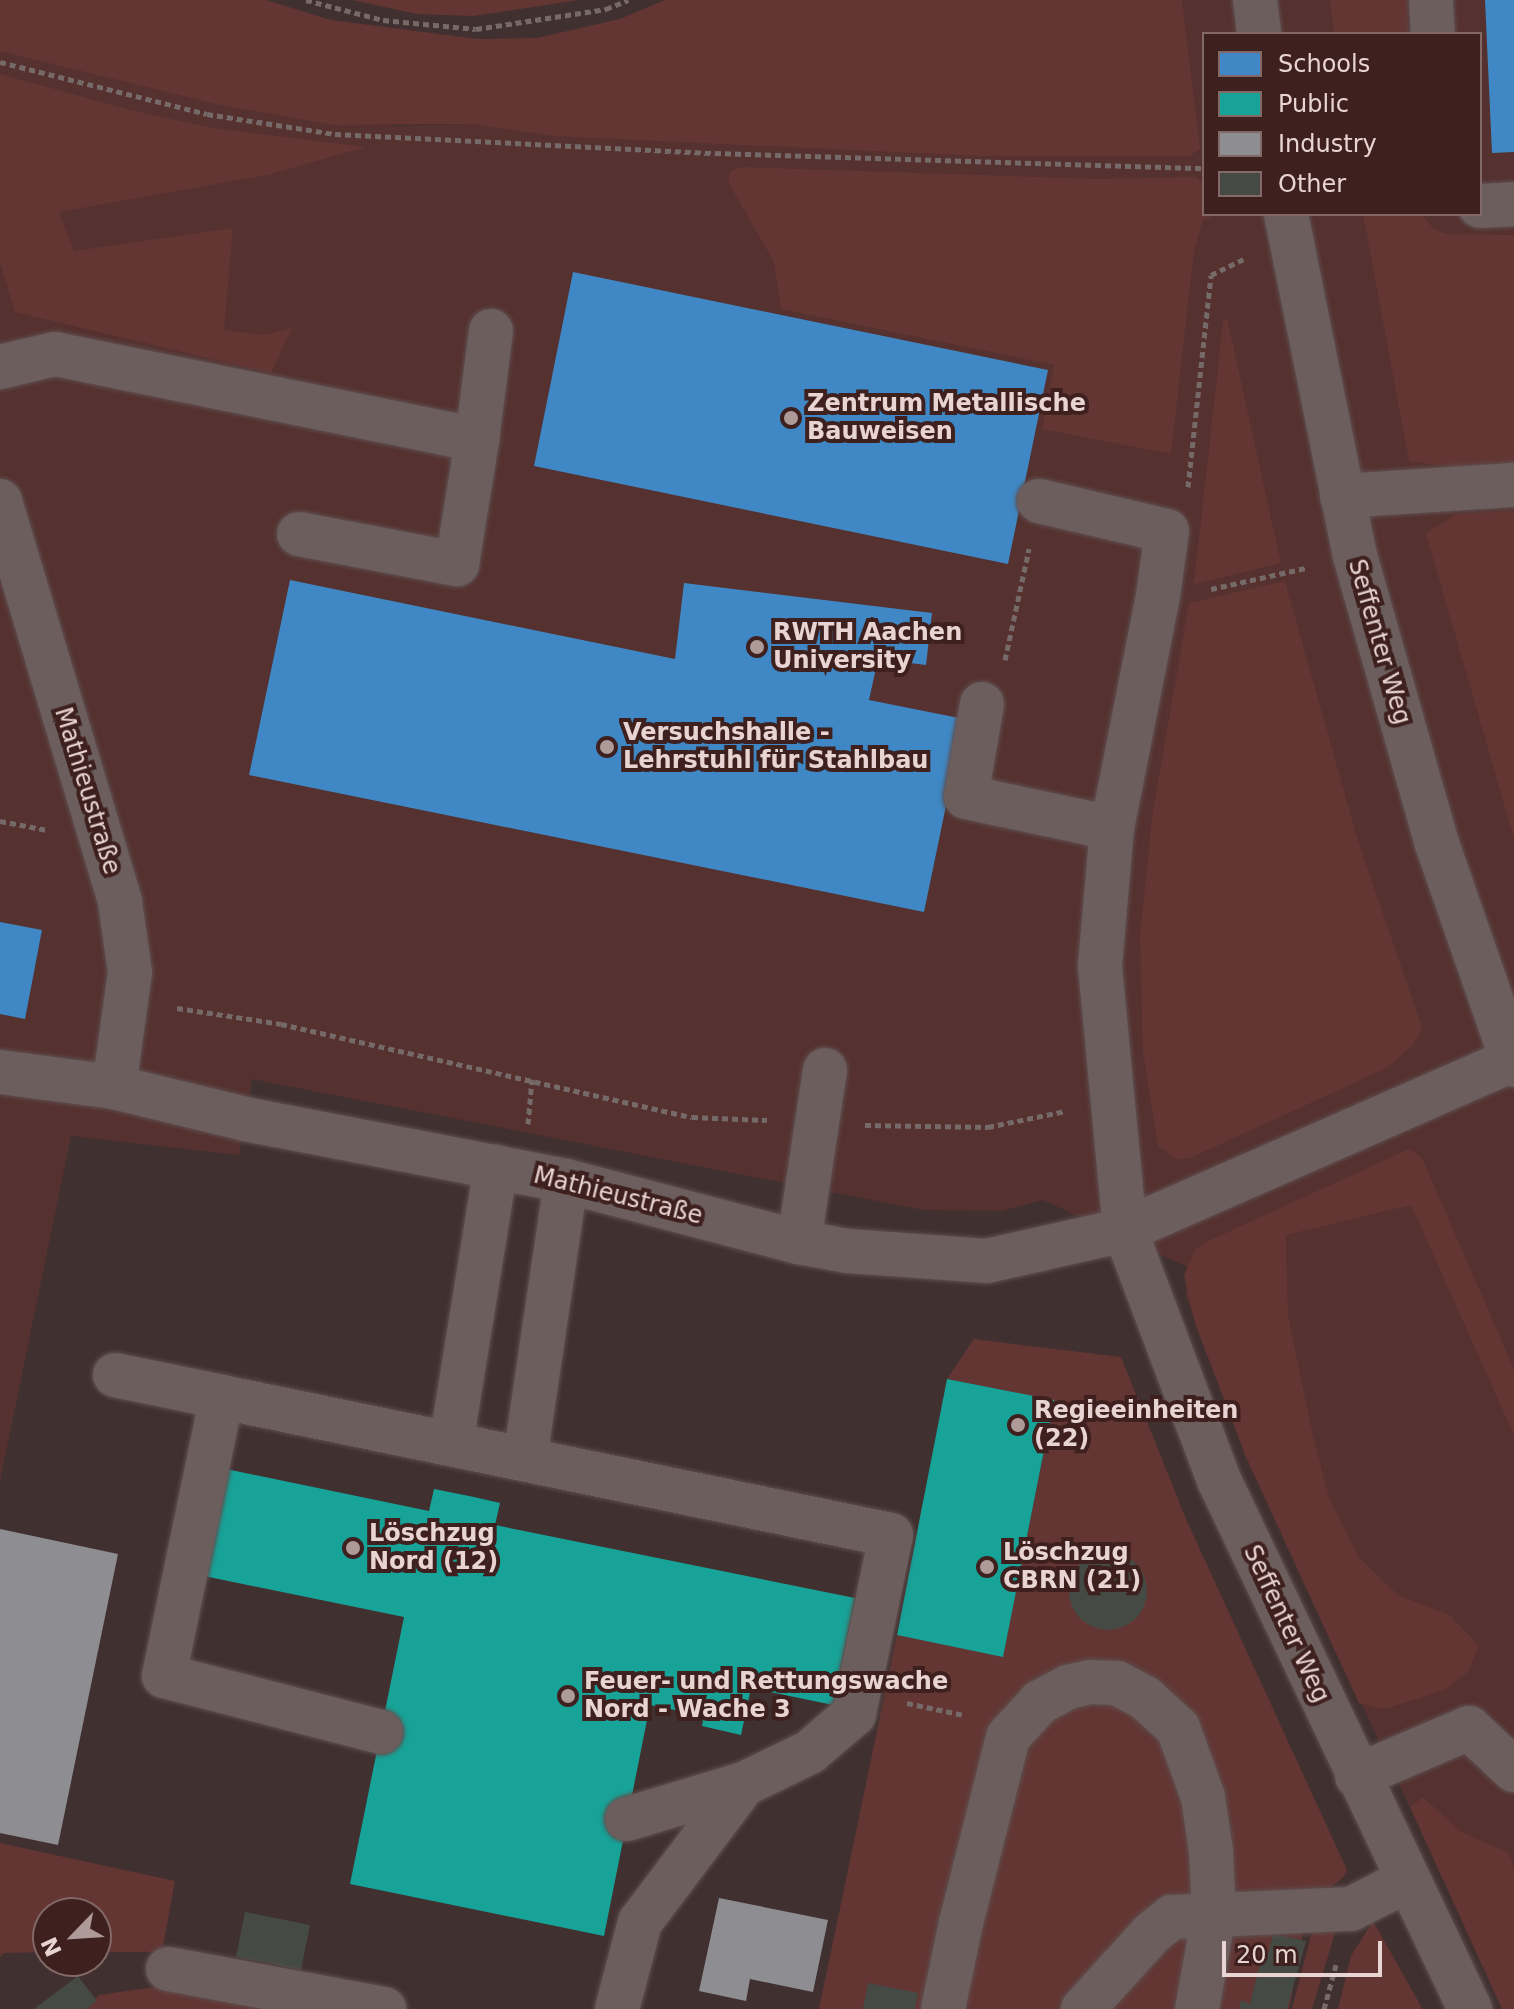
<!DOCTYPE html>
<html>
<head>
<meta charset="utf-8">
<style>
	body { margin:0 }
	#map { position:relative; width:1514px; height:2009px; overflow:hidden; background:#413030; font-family:"DejaVu Sans",sans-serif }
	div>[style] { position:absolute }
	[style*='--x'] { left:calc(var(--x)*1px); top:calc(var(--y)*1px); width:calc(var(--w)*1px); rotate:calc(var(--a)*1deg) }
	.built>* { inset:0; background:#55312f }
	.green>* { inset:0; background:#633633 }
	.schools>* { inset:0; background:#3f88c5 }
	.public>* { inset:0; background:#17a398 }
	.industry>* { inset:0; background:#8d8d92 }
	.building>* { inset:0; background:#454b44 }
	.round { border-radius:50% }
	.path>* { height:5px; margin-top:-2.5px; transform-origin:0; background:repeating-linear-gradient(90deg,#766a69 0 6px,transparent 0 10px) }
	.roads { filter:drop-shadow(0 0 2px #5e4e4e) drop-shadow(0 0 2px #5e4e4e) }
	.minor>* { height:44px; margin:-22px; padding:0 22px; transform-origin:22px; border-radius:22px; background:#6b5e5d }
	.dots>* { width:22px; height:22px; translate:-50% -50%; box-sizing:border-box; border:4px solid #3e201e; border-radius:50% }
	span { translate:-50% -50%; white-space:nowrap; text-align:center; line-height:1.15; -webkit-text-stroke:8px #3e201e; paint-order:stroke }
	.poi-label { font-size:24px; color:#e8d4d2; font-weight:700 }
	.left { translate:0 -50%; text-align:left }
	.street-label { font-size:24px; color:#e8d4d2 }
	.legend { position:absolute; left:1202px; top:32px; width:280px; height:184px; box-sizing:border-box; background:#3e201e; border:2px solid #826866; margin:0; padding:10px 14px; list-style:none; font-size:24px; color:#e8d4d2 }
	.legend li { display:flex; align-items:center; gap:16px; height:40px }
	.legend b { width:40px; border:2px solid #826866 }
	.north { position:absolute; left:32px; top:1897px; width:80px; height:80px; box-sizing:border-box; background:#3e201e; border:2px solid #826866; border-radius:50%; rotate:245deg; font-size:22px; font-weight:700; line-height:32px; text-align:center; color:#e8d4d2 }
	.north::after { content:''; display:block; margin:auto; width:28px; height:36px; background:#ae9b99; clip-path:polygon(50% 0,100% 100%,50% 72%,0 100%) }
	.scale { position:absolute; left:1222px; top:1941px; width:160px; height:36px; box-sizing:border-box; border:4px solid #e8d4d2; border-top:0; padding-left:10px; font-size:24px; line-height:28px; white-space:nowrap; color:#e8d4d2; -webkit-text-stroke:6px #3e201e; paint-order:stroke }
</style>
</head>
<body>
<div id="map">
	<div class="built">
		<i style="clip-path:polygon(evenodd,0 0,394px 126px,471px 124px,553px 136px,736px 135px,979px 156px,1189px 156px,1195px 153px,1182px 0,1514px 0,1514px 2009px,1467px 1929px,1246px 1457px,1186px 1296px,1187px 1267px,1043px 1200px,1002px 1211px,923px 1210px,252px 1079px,239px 1155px,71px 1136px,0 1481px,0 0,1204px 34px,1480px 34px,1480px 214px,1204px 214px,1204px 34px)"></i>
	</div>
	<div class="green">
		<i style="clip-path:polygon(0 0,266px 0,331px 20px,478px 39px,537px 38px,620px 19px,665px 0,1182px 0,1200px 149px,1190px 156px,979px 156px,553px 136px,471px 124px,333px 125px,220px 105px,0 51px)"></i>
		<i style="clip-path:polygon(352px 0,580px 0,473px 16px,417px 14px)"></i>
		<i style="clip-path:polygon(1330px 0,1407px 0,1408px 34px,1334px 34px)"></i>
		<i style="clip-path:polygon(0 74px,130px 110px,212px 128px,366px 147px,267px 175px,59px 212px,74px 251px,233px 228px,224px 330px,265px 335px,292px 328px,271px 373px,15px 312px,0 262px)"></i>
		<i style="clip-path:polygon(741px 167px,1096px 179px,1196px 177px,1204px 184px,1204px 214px,1210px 214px,1211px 218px,1203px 220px,1194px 251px,1171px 454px,1042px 429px,1054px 365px,781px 309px,774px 262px,728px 182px,730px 172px)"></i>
		<i style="clip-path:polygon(1363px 214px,1422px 214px,1432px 227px,1445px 234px,1514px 235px,1514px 464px,1449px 467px,1409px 461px)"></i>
		<i style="clip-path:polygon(1227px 318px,1281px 563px,1194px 584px,1223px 322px)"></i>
		<i style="clip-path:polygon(1514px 511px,1514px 839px,1426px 533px,1456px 514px)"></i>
		<i style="clip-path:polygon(1285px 581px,1358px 841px,1422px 1027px,1413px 1045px,1387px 1068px,1190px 1158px,1176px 1159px,1158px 1146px,1156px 1134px,1143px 1052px,1140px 935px,1152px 817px,1189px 603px)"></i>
		<i style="clip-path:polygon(1409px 1149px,1422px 1158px,1514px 1369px,1514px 1435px,1411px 1205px,1286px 1235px,1288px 1315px,1312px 1432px,1330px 1501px,1359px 1557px,1398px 1595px,1450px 1615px,1479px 1646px,1468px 1672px,1444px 1690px,1388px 1708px,1375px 1708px,1359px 1703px,1246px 1457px,1195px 1323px,1184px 1275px,1195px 1250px,1204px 1243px)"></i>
		<i style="clip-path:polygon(974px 1339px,1121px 1357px,1186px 1519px,1347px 1870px,1343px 1878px,1316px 1898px,1306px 1917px,1289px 2009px,819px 2009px,897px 1635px,1003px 1656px,1054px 1401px,947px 1379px)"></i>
		<i style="clip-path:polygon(1423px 1797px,1461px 1832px,1509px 1853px,1514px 1870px,1514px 2009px,1502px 2009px,1410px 1807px)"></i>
		<i style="clip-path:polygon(0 1843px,175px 1881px,162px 1952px,96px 1952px,96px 1913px,48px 1913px,48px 1952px,4px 1953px,0 1957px)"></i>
		<i style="clip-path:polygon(1373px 1921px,1417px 1999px,1422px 2009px,1338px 2009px,1351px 1956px)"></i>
		<i style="clip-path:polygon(1338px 1923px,1312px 2009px,1292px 2009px,1314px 1924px)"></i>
		<i style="clip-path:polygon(162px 1986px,278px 2009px,87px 2009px,99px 1995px)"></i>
	</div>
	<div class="schools">
		<i style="clip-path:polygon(1485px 0,1514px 0,1514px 152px,1492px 153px)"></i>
		<i style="clip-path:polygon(573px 272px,1048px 370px,1008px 564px,534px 466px)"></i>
		<i style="clip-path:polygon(290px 580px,675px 659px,684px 583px,932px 613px,926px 665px,878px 659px,869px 700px,964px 719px,924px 912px,249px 775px)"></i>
		<i style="clip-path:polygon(0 922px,42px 930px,25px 1019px,0 1014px)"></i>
	</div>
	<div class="public">
		<i style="clip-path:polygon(947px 1379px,1054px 1400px,1003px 1657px,897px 1635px)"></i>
		<i style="clip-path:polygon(226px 1469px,429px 1511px,434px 1489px,474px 1497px,500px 1503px,495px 1525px,855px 1598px,833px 1705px,751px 1688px,741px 1735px,702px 1726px,704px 1716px,650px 1705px,604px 1936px,350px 1884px,404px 1617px,204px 1576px)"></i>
	</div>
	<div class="industry">
		<i style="clip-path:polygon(0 1529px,118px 1554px,58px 1845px,0 1833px)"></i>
		<i style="clip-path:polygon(719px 1898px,828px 1920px,813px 1992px,750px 1979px,746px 2001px,699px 1991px)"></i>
	</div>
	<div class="building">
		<i class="round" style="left:1069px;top:1552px;width:78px;height:78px"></i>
		<i style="clip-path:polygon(245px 1912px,310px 1925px,301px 1970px,236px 1957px)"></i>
		<i style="clip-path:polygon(1273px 1934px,1306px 1941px,1287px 2009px,1239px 2009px,1241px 2000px,1250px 2004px,1263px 1952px,1268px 1954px)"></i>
		<i style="clip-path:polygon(78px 1976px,97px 2001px,87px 2009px,34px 2009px)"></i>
		<i style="clip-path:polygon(868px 1983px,918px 1993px,915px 2009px,863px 2009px)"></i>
	</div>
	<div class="path">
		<i style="--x:306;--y:0;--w:80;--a:14.6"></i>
		<i style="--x:383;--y:20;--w:93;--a:5.5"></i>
		<i style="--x:476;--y:29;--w:132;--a:-8.7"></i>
		<i style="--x:606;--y:9;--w:24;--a:-22"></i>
		<i style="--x:0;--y:62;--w:213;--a:14.1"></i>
		<i style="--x:207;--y:114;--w:130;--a:8.9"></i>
		<i style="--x:335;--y:134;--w:380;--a:2.9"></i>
		<i style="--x:715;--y:153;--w:489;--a:1.8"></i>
		<i style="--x:1188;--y:487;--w:213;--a:-83.8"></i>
		<i style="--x:1211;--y:275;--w:37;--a:-26"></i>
		<i style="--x:1211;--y:589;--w:97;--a:-12.5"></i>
		<i style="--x:1005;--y:660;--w:114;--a:-77.8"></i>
		<i style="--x:0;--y:821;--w:48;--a:10.8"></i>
		<i style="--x:177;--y:1008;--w:105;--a:8.7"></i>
		<i style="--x:281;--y:1024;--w:421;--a:12.8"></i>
		<i style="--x:692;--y:1117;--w:75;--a:2.3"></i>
		<i style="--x:528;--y:1124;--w:45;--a:-84.9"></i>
		<i style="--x:865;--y:1125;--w:123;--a:0.9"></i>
		<i style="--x:988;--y:1127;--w:79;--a:-11.7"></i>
		<i style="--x:907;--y:1703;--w:58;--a:11.9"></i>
		<i style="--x:1324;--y:2009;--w:50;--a:-74.8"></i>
	</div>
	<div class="roads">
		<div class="minor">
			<i style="--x:1255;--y:0;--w:34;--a:83"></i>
			<i style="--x:1431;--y:0;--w:34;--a:87"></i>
			<i style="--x:1480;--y:206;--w:34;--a:-3"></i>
			<i style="--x:1286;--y:214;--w:349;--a:78.6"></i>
			<i style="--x:1355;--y:556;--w:296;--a:74.1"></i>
			<i style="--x:1436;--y:841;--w:237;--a:70.8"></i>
			<i style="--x:0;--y:367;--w:57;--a:-13.3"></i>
			<i style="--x:55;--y:354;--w:431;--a:11.5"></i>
			<i style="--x:477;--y:440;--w:110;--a:-82.7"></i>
			<i style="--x:1342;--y:496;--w:172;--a:-3.7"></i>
			<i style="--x:0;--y:501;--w:419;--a:73.3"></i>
			<i style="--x:120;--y:902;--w:71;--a:81.9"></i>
			<i style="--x:130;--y:972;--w:116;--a:97.9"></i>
			<i style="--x:1039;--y:501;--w:131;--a:13.2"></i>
			<i style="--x:1167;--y:531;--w:66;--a:97.9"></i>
			<i style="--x:1158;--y:596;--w:237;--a:101.2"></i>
			<i style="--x:1112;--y:828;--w:139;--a:95"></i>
			<i style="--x:1100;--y:966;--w:265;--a:84.6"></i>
			<i style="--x:1125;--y:1230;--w:267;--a:69.4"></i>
			<i style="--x:1219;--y:1480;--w:586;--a:64.62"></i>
			<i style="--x:299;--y:534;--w:161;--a:10.8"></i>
			<i style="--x:457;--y:564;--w:126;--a:-80.8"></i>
			<i style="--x:982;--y:704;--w:94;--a:99.8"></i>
			<i style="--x:966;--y:797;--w:149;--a:12"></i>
			<i style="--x:0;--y:1072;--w:115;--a:7.5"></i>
			<i style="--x:114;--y:1087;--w:135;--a:13.7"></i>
			<i style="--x:245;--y:1119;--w:327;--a:10.9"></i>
			<i style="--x:566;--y:1181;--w:241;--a:14.7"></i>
			<i style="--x:799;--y:1242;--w:50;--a:10.4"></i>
			<i style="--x:848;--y:1251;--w:139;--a:4.1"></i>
			<i style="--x:987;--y:1261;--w:141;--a:-12.7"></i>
			<i style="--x:1125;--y:1230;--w:425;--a:-23.7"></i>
			<i style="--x:799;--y:1242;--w:174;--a:-81.4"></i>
			<i style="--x:115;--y:1375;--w:109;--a:11.6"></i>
			<i style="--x:451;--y:1444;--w:281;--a:-80.8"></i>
			<i style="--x:525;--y:1459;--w:281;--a:-81.6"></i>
			<i style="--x:381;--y:1732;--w:224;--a:-165.5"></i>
			<i style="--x:164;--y:1676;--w:285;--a:-78.3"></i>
			<i style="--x:222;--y:1397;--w:683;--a:11.66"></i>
			<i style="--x:891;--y:1535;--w:183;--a:101.7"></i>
			<i style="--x:854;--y:1714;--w:58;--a:139.2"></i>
			<i style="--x:810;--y:1752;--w:73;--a:154.1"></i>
			<i style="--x:744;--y:1784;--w:173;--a:127"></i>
			<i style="--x:640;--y:1922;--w:90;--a:104.8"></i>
			<i style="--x:1357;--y:1776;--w:122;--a:-23.2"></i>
			<i style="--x:1469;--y:1728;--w:62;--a:43"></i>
			<i style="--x:627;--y:1819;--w:122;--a:-16.7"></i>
			<i style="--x:168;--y:1969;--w:220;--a:10.5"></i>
			<i style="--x:943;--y:2009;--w:88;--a:-78.2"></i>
			<i style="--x:961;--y:1923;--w:192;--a:-75.8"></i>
			<i style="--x:1008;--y:1737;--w:47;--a:-47.6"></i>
			<i style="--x:1040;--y:1702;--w:32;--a:-28"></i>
			<i style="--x:1068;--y:1687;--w:23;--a:-13"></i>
			<i style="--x:1090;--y:1682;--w:27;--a:2"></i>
			<i style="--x:1117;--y:1683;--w:32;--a:28"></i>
			<i style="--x:1145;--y:1698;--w:45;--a:42.3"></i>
			<i style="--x:1178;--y:1728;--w:73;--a:70.1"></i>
			<i style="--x:1203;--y:1797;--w:55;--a:81.6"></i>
			<i style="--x:1211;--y:1851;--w:63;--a:87.3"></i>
			<i style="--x:1214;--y:1914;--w:97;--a:100.1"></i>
			<i style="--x:1083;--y:2009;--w:103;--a:-47.8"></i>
			<i style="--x:1152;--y:1933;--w:26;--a:-39"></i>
			<i style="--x:1172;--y:1917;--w:179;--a:-2.6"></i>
			<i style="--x:1351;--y:1909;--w:64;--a:-27"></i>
		</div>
	</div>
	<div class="dots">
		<i style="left:791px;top:418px;background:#ae9b99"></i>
		<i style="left:757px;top:647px;background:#ae9b99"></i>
		<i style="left:607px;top:747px;background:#ae9b99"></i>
		<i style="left:1018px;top:1425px;background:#ae9b99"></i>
		<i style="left:353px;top:1548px;background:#ae9b99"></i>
		<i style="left:987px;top:1567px;background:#ae9b99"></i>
		<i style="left:568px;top:1696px;background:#ae9b99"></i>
	</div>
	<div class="poi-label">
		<span class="left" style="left:807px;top:418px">Zentrum Metallische<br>Bauweisen</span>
		<span class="left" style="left:773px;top:647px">RWTH Aachen<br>University</span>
		<span class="left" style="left:623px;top:747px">Versuchshalle -<br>Lehrstuhl für Stahlbau</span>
		<span class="left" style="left:1034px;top:1425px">Regieeinheiten<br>(22)</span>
		<span class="left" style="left:369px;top:1548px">Löschzug<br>Nord (12)</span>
		<span class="left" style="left:1003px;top:1567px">Löschzug<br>CBRN (21)</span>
		<span class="left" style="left:584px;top:1696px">Feuer- und Rettungswache<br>Nord - Wache 3</span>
	</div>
	<div class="street-label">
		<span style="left:1379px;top:642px;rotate:74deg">Seffenter Weg</span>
		<span style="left:87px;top:791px;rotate:73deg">Mathieustraße</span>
		<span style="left:618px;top:1196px;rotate:14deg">Mathieustraße</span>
		<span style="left:1286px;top:1624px;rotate:65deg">Seffenter Weg</span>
	</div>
	<ul class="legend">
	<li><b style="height:22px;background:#3f88c5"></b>Schools</li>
	<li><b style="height:22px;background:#17a398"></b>Public</li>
	<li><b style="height:22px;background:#8d8d92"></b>Industry</li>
	<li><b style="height:22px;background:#454b44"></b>Other</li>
	</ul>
	<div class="north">N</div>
	<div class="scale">20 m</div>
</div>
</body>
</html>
